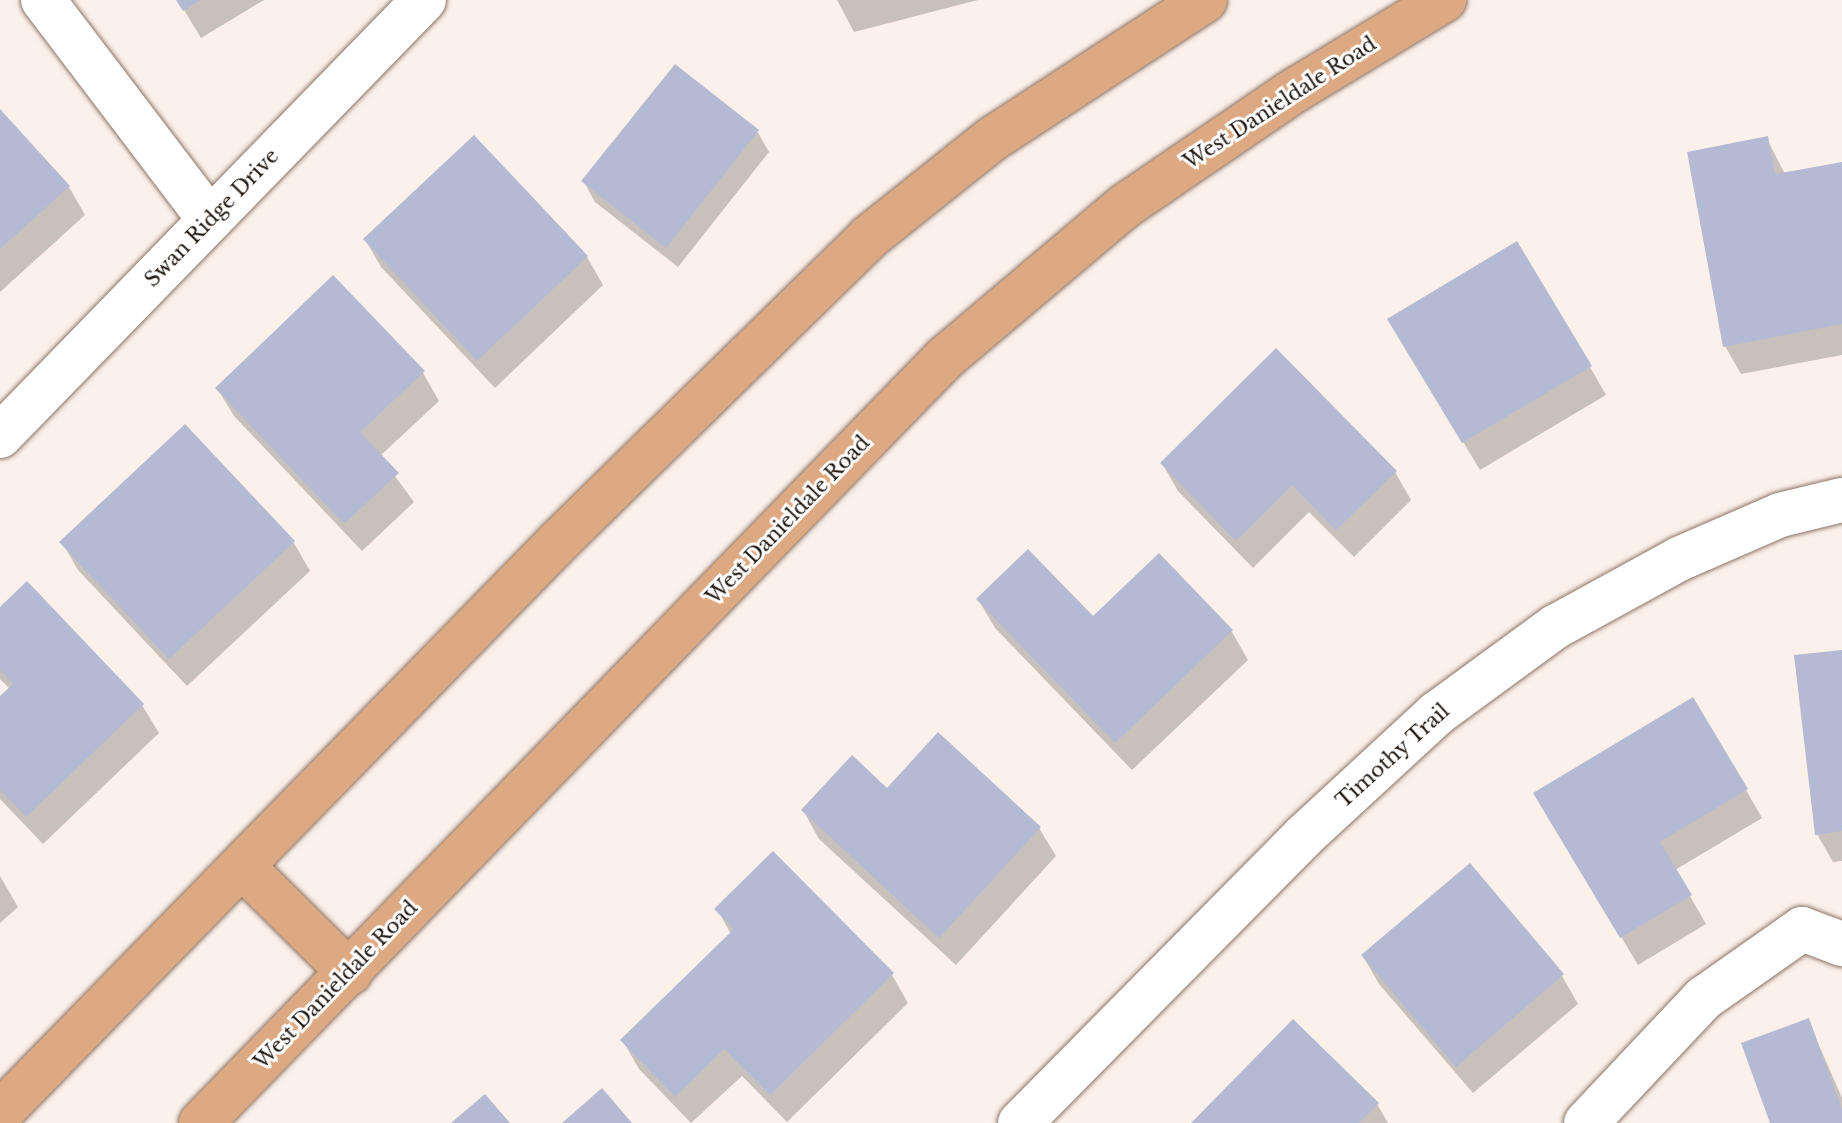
<!DOCTYPE html>
<html>
<head>
<meta charset="utf-8">
<style>
	body { margin:0 }
	#map { position:relative; width:1842px; height:1123px; overflow:hidden; background:#fbf0ea; font-family:"Libre Baskerville",serif }
	div>[style] { position:absolute }
	[style*='--x'] { left:calc(var(--x)*1px); top:calc(var(--y)*1px); width:calc(var(--w)*1px); rotate:calc(var(--a)*1deg) }
	.shadow>* { inset:0; background:#0003 }
	.building>* { inset:0; background:#b4bad3 }
	.roads { filter:drop-shadow(0 0 2px #8b7466) drop-shadow(0 0 2px #8b7466) }
	.minor>* { height:44px; margin:-22px; padding:0 22px; transform-origin:22px; border-radius:22px; background:#fff }
	.major>* { height:44px; margin:-22px; padding:0 22px; transform-origin:22px; border-radius:22px; background:#dda982 }
	span { translate:-50% -50%; white-space:nowrap; text-align:center; line-height:1.15; -webkit-text-stroke:6px #fff; paint-order:stroke }
	.street-label { font-size:20px; color:#1e150f }
</style>
</head>
<body>
<div id="map">
	<div class="shadow">
		<i style="clip-path:polygon(178px 0,264px 0,201px 38px)"></i>
		<i style="clip-path:polygon(837px 0,978px 0,854px 32px)"></i>
		<i style="clip-path:polygon(0 112px,69px 187px,85px 215px,0 292px)"></i>
		<i style="clip-path:polygon(757px 131px,769px 152px,678px 267px,595px 202px,584px 182px)"></i>
		<i style="clip-path:polygon(1767px 139px,1785px 174px,1842px 164px,1842px 355px,1741px 374px,1725px 346px)"></i>
		<i style="clip-path:polygon(365px 239px,587px 257px,603px 285px,495px 388px,381px 267px)"></i>
		<i style="clip-path:polygon(1406px 347px,1590px 367px,1606px 395px,1480px 470px)"></i>
		<i style="clip-path:polygon(423px 373px,439px 401px,380px 456px,414px 502px,362px 551px,234px 416px,217px 388px)"></i>
		<i style="clip-path:polygon(185px 427px,294px 543px,310px 571px,187px 686px,78px 570px,62px 542px)"></i>
		<i style="clip-path:polygon(1162px 463px,1395px 472px,1411px 500px,1354px 557px,1309px 512px,1253px 568px,1178px 491px)"></i>
		<i style="clip-path:polygon(1159px 556px,1232px 632px,1248px 660px,1132px 770px,995px 628px,978px 599px,1093px 619px)"></i>
		<i style="clip-path:polygon(0 609px,142px 705px,159px 733px,43px 844px,0 799px,0 699px,10px 689px,0 679px)"></i>
		<i style="clip-path:polygon(1842px 652px,1842px 861px,1833px 862px,1817px 834px)"></i>
		<i style="clip-path:polygon(1746px 790px,1762px 818px,1675px 870px,1706px 924px,1638px 965px,1552px 822px)"></i>
		<i style="clip-path:polygon(803px 810px,1039px 828px,1056px 856px,956px 965px,819px 839px)"></i>
		<i style="clip-path:polygon(1470px 866px,1562px 976px,1578px 1004px,1473px 1093px,1379px 984px,1363px 956px)"></i>
		<i style="clip-path:polygon(0 876px,18px 907px,0 923px)"></i>
		<i style="clip-path:polygon(717px 909px,892px 975px,908px 1003px,787px 1122px,742px 1076px,691px 1123px,639px 1069px,623px 1041px,731px 934px)"></i>
		<i style="clip-path:polygon(1808px 1020px,1842px 1098px,1842px 1123px,1772px 1123px)"></i>
		<i style="clip-path:polygon(1377px 1104px,1388px 1123px,1194px 1123px)"></i>
	</div>
	<div class="building">
		<i style="clip-path:polygon(176px 0,201px 0,183px 11px)"></i>
		<i style="clip-path:polygon(675px 64px,759px 130px,666px 248px,581px 181px)"></i>
		<i style="clip-path:polygon(0 109px,70px 186px,0 249px)"></i>
		<i style="clip-path:polygon(474px 135px,588px 256px,477px 361px,363px 239px)"></i>
		<i style="clip-path:polygon(1768px 136px,1775px 174px,1842px 162px,1842px 324px,1723px 347px,1687px 152px)"></i>
		<i style="clip-path:polygon(1517px 241px,1592px 366px,1462px 443px,1387px 319px)"></i>
		<i style="clip-path:polygon(333px 275px,425px 371px,360px 432px,399px 473px,344px 524px,215px 388px)"></i>
		<i style="clip-path:polygon(1276px 348px,1397px 471px,1336px 530px,1292px 485px,1236px 541px,1160px 463px)"></i>
		<i style="clip-path:polygon(185px 424px,295px 541px,169px 659px,59px 542px)"></i>
		<i style="clip-path:polygon(1028px 549px,1093px 616px,1159px 553px,1233px 630px,1115px 743px,976px 599px)"></i>
		<i style="clip-path:polygon(27px 581px,144px 704px,26px 817px,0 790px,0 696px,13px 684px,0 670px,0 607px)"></i>
		<i style="clip-path:polygon(1842px 650px,1842px 831px,1815px 835px,1794px 655px)"></i>
		<i style="clip-path:polygon(1693px 697px,1748px 789px,1660px 842px,1692px 895px,1620px 938px,1533px 793px)"></i>
		<i style="clip-path:polygon(938px 732px,1041px 827px,939px 938px,801px 810px,852px 755px,887px 788px)"></i>
		<i style="clip-path:polygon(773px 851px,894px 973px,770px 1095px,724px 1049px,675px 1097px,620px 1040px,734px 929px,714px 909px)"></i>
		<i style="clip-path:polygon(1470px 863px,1564px 974px,1456px 1067px,1361px 955px)"></i>
		<i style="clip-path:polygon(1809px 1018px,1842px 1110px,1842px 1123px,1770px 1123px,1741px 1043px)"></i>
		<i style="clip-path:polygon(1293px 1019px,1379px 1103px,1359px 1123px,1191px 1123px)"></i>
		<i style="clip-path:polygon(602px 1088px,632px 1123px,562px 1123px)"></i>
		<i style="clip-path:polygon(485px 1094px,510px 1123px,451px 1123px)"></i>
	</div>
	<div class="roads">
		<div class="minor">
			<i style="--x:43;--y:0;--w:276;--a:52.8"></i>
			<i style="--x:0;--y:436;--w:608;--a:-45.8"></i>
			<i style="--x:1020;--y:1123;--w:404;--a:-45.3"></i>
			<i style="--x:1304;--y:836;--w:180;--a:-42.7"></i>
			<i style="--x:1436;--y:714;--w:147;--a:-36.2"></i>
			<i style="--x:1555;--y:627;--w:141;--a:-28.7"></i>
			<i style="--x:1679;--y:559;--w:110;--a:-23.5"></i>
			<i style="--x:1780;--y:515;--w:64;--a:-13.6"></i>
			<i style="--x:1586;--y:1123;--w:172;--a:-46.7"></i>
			<i style="--x:1704;--y:998;--w:120;--a:-35.1"></i>
			<i style="--x:1802;--y:929;--w:43;--a:20.6"></i>
		</div>
		<div class="major">
			<i style="--x:244;--y:868;--w:149;--a:44.7"></i>
			<i style="--x:0;--y:1113;--w:798;--a:-45.66"></i>
			<i style="--x:558;--y:542;--w:434;--a:-44.4"></i>
			<i style="--x:868;--y:238;--w:159;--a:-38.6"></i>
			<i style="--x:992;--y:139;--w:254;--a:-33.1"></i>
			<i style="--x:201;--y:1123;--w:1067;--a:-45.8"></i>
			<i style="--x:945;--y:358;--w:236;--a:-40.2"></i>
			<i style="--x:1125;--y:206;--w:202;--a:-34.3"></i>
			<i style="--x:1292;--y:92;--w:178;--a:-31.2"></i>
		</div>
	</div>
	<div class="street-label">
		<span style="left:1280px;top:103px;rotate:-33deg">West Danieldale Road</span>
		<span style="left:212px;top:218px;rotate:-46deg">Swan Ridge Drive</span>
		<span style="left:788px;top:520px;rotate:-46deg">West Danieldale Road</span>
		<span style="left:1393px;top:756px;rotate:-42deg">Timothy Trail</span>
		<span style="left:336px;top:985px;rotate:-46deg">West Danieldale Road</span>
	</div>
</div>
</body>
</html>
